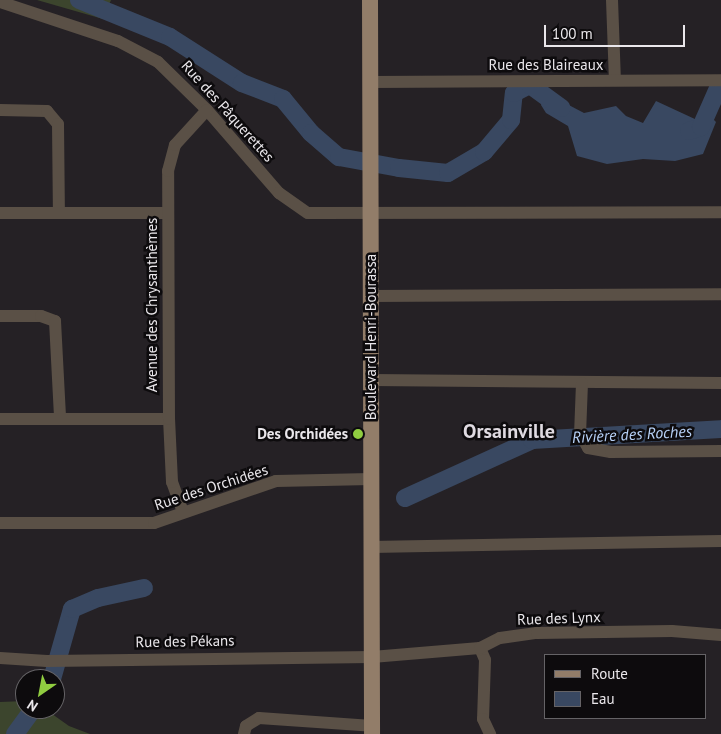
<!DOCTYPE html>
<html>
<head>
<meta charset="utf-8">
<style>
	body { margin:0 }
	#map { position:relative; width:721px; height:734px; overflow:hidden; background:#252125; font-family:"PT Sans",sans-serif }
	div>[style] { position:absolute }
	[style*='--x'] { left:calc(var(--x)*1px); top:calc(var(--y)*1px); width:calc(var(--w)*1px); rotate:calc(var(--a)*1deg) }
	.green>* { inset:0; background:#3c452d }
	.water>* { inset:0; background:#394861 }
	.river>* { height:18px; margin:-9px; padding:0 9px; transform-origin:9px; border-radius:9px; background:#394861 }
	.minor>* { height:12px; margin:-6px; padding:0 6px; transform-origin:6px; border-radius:6px; background:#5a5046 }
	.major>* { height:16px; margin:-8px; padding:0 8px; transform-origin:8px; border-radius:8px; background:#927d69 }
	.dots>* { width:14px; height:14px; translate:-50% -50%; box-sizing:border-box; border:2px solid #0d0b0d; border-radius:50% }
	span { translate:-50% -50%; white-space:nowrap; text-align:center; line-height:1.15; -webkit-text-stroke:5px #0d0b0d; paint-order:stroke }
	.street-label { font-size:15px; color:#eae7eb }
	.poi-label { font-size:15px; color:#eae7eb; font-weight:700 }
	.right { translate:-100% -50%; text-align:right }
	.water-label { font-size:16px; color:#b8d2f8; font-style:italic }
	.district-label { font-size:20px; color:#dfdae1; font-weight:700 }
	.legend { position:absolute; left:544px; top:654px; width:162px; height:65px; box-sizing:border-box; background:#0d0b0d; border:1px solid #656366; margin:0; padding:6px 9px; list-style:none; font-size:15px; color:#eae7eb }
	.legend li { display:flex; align-items:center; gap:10px; height:25px }
	.legend b { width:25px; border:1px solid #656366 }
	.north { position:absolute; left:15px; top:669px; width:50px; height:50px; box-sizing:border-box; background:#0d0b0d; border:1px solid #656366; border-radius:50%; rotate:213deg; font-size:14px; font-weight:700; line-height:20px; text-align:center; color:#eae7eb }
	.north::after { content:''; display:block; margin:auto; width:18px; height:22px; background:#90cd40; clip-path:polygon(50% 0,100% 100%,50% 72%,0 100%) }
	.scale { position:absolute; left:544px; top:25px; width:141px; height:22px; box-sizing:border-box; border:2px solid #eae7eb; border-top:0; padding-left:6px; font-size:15px; line-height:18px; white-space:nowrap; color:#eae7eb; -webkit-text-stroke:4px #0d0b0d; paint-order:stroke }
</style>
</head>
<body>
<div id="map">
	<div class="green">
		<i style="clip-path:polygon(37px 0,111px 0,103px 19px)"></i>
		<i style="clip-path:polygon(25px 701px,25px 709px,45px 709px,69px 726px,90px 734px,0 734px,0 702px)"></i>
	</div>
	<div class="water">
		<i style="clip-path:polygon(544px 92px,584px 113px,616px 106px,626px 116px,643px 123px,656px 101px,697px 120px,712px 118px,716px 122px,703px 154px,675px 161px,643px 159px,607px 164px,577px 156px,568px 126px,546px 113px,541px 105px)"></i>
	</div>
	<div class="river">
		<i style="--x:79;--y:0;--w:98;--a:22.1"></i>
		<i style="--x:170;--y:37;--w:85;--a:32.6"></i>
		<i style="--x:242;--y:83;--w:44;--a:21.3"></i>
		<i style="--x:283;--y:99;--w:44;--a:50.5"></i>
		<i style="--x:311;--y:133;--w:37;--a:41"></i>
		<i style="--x:339;--y:157;--w:61;--a:10.4"></i>
		<i style="--x:399;--y:168;--w:49;--a:5.8"></i>
		<i style="--x:448;--y:173;--w:42;--a:-30.3"></i>
		<i style="--x:484;--y:152;--w:42;--a:-49.8"></i>
		<i style="--x:511;--y:120;--w:27;--a:-84"></i>
		<i style="--x:514;--y:93;--w:18;--a:-27"></i>
		<i style="--x:530;--y:85;--w:39;--a:36"></i>
		<i style="--x:689;--y:131;--w:13;--a:-18"></i>
		<i style="--x:701;--y:127;--w:47;--a:-66.2"></i>
		<i style="--x:405;--y:498;--w:140;--a:-24.5"></i>
		<i style="--x:532;--y:440;--w:189;--a:-3.3"></i>
		<i style="--x:52;--y:679;--w:73;--a:-74.1"></i>
		<i style="--x:72;--y:609;--w:28;--a:-23"></i>
		<i style="--x:98;--y:598;--w:47;--a:-12.3"></i>
		<i style="--x:15;--y:734;--w:31;--a:-54"></i>
	</div>
	<div class="minor">
		<i style="--x:612;--y:0;--w:80;--a:87.9"></i>
		<i style="--x:0;--y:2;--w:124;--a:18.3"></i>
		<i style="--x:118;--y:41;--w:45;--a:27.7"></i>
		<i style="--x:158;--y:62;--w:69;--a:44.4"></i>
		<i style="--x:207;--y:110;--w:110;--a:49.1"></i>
		<i style="--x:279;--y:193;--w:35;--a:35"></i>
		<i style="--x:308;--y:213;--w:413;--a:-0.1"></i>
		<i style="--x:371;--y:82;--w:350;--a:-0.3"></i>
		<i style="--x:0;--y:110;--w:47;--a:1.2"></i>
		<i style="--x:47;--y:111;--w:17;--a:50"></i>
		<i style="--x:58;--y:124;--w:89;--a:89.4"></i>
		<i style="--x:0;--y:213;--w:168;--a:0"></i>
		<i style="--x:371;--y:296;--w:350;--a:-0.3"></i>
		<i style="--x:0;--y:316;--w:41;--a:0"></i>
		<i style="--x:41;--y:316;--w:15;--a:20"></i>
		<i style="--x:55;--y:321;--w:97;--a:87"></i>
		<i style="--x:371;--y:380;--w:350;--a:0.5"></i>
		<i style="--x:582;--y:383;--w:51;--a:92.2"></i>
		<i style="--x:580;--y:434;--w:16;--a:60"></i>
		<i style="--x:588;--y:448;--w:23;--a:10"></i>
		<i style="--x:611;--y:452;--w:110;--a:-0.5"></i>
		<i style="--x:0;--y:419;--w:169;--a:0"></i>
		<i style="--x:183;--y:512;--w:32;--a:-110"></i>
		<i style="--x:172;--y:482;--w:63;--a:-92.7"></i>
		<i style="--x:169;--y:419;--w:248;--a:-90.2"></i>
		<i style="--x:168;--y:171;--w:27;--a:-75"></i>
		<i style="--x:175;--y:145;--w:47;--a:-47.6"></i>
		<i style="--x:0;--y:523;--w:154;--a:0"></i>
		<i style="--x:154;--y:523;--w:129;--a:-19"></i>
		<i style="--x:276;--y:481;--w:95;--a:-1.2"></i>
		<i style="--x:371;--y:547;--w:350;--a:-1"></i>
		<i style="--x:480;--y:648;--w:13;--a:67"></i>
		<i style="--x:485;--y:660;--w:59;--a:91.9"></i>
		<i style="--x:483;--y:719;--w:17;--a:65"></i>
		<i style="--x:0;--y:658;--w:47;--a:3.7"></i>
		<i style="--x:47;--y:661;--w:325;--a:-0.7"></i>
		<i style="--x:372;--y:657;--w:108;--a:-4.8"></i>
		<i style="--x:480;--y:648;--w:22;--a:-27"></i>
		<i style="--x:500;--y:638;--w:37;--a:-8"></i>
		<i style="--x:537;--y:633;--w:135;--a:-0.8"></i>
		<i style="--x:672;--y:631;--w:49;--a:4.7"></i>
		<i style="--x:244;--y:734;--w:8;--a:-76"></i>
		<i style="--x:246;--y:726;--w:15;--a:-32"></i>
		<i style="--x:259;--y:718;--w:113;--a:4"></i>
	</div>
	<div class="major">
		<i style="--x:370;--y:0;--w:734;--a:89.84"></i>
	</div>
	<div class="dots">
		<i style="left:358px;top:434px;background:#90cd40"></i>
	</div>
	<div class="street-label">
		<span style="left:546px;top:65px">Rue des Blaireaux</span>
		<span style="left:228px;top:111px;rotate:48deg">Rue des Pâquerettes</span>
		<span style="left:152px;top:305px;rotate:-90deg">Avenue des Chrysanthèmes</span>
		<span style="left:371px;top:337px;rotate:-90deg">Boulevard Henri-Bourassa</span>
		<span style="left:211px;top:487px;rotate:-18deg">Rue des Orchidées</span>
		<span style="left:559px;top:618px;rotate:-2deg">Rue des Lynx</span>
		<span style="left:185px;top:641px;rotate:-1deg">Rue des Pékans</span>
	</div>
	<div class="poi-label">
		<span class="right" style="left:348px;top:434px">Des Orchidées</span>
	</div>
	<div class="water-label">
		<span style="left:632px;top:434px;rotate:-3deg">Rivière des Roches</span>
	</div>
	<div class="district-label">
		<span style="left:509px;top:431px">Orsainville</span>
	</div>
	<ul class="legend">
	<li><b style="height:6px;background:#927d69"></b>Route</li>
	<li><b style="height:14px;background:#394861"></b>Eau</li>
	</ul>
	<div class="north">N</div>
	<div class="scale">100 m</div>
</div>
</body>
</html>
